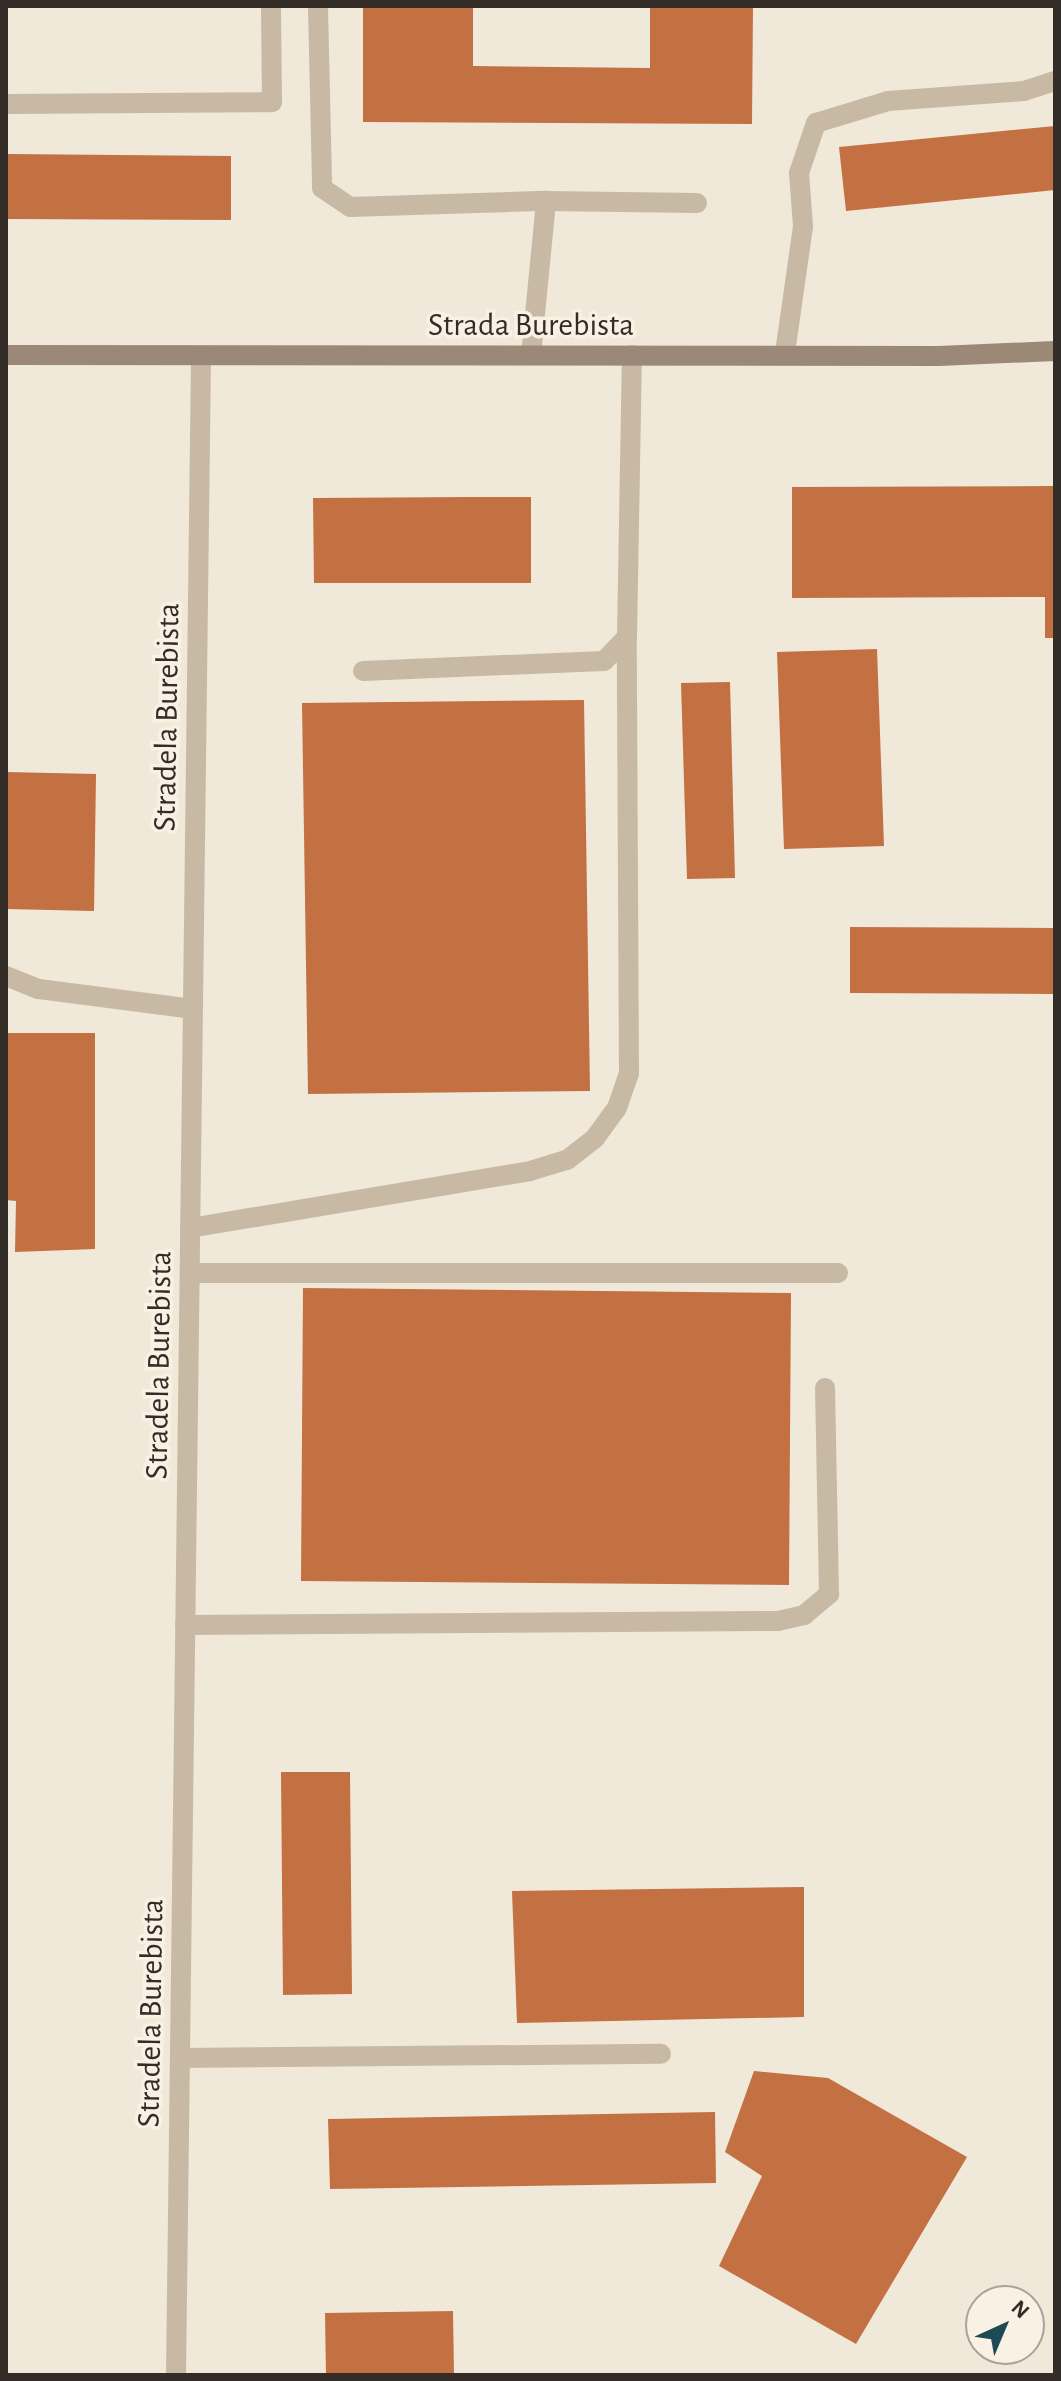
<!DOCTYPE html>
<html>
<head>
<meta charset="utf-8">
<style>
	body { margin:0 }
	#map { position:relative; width:1061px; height:2381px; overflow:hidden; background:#f0e8d8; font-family:"Alegreya Sans",sans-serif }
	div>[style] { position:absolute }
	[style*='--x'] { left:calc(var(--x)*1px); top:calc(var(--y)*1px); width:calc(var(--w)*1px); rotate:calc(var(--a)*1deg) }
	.building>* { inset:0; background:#c37043 }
	.service>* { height:20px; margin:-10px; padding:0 10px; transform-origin:10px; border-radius:10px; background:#c8b9a5 }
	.minor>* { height:20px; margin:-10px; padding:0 10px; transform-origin:10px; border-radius:10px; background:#c8b9a5 }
	.secondary>* { height:20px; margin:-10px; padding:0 10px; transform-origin:10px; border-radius:10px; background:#9b8876 }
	span { translate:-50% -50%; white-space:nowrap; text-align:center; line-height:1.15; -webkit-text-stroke:7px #f8f1e4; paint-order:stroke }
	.street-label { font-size:32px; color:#342c26 }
	.frame { position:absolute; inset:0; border:8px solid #342c26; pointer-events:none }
	.north { position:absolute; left:965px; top:2285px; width:80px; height:80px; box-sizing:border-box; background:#f8f1e4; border:2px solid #aaa298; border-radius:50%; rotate:44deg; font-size:22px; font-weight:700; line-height:32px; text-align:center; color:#342c26 }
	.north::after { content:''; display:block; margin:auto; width:28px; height:36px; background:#1d4a54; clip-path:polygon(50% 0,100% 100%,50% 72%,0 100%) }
</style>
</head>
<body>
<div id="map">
	<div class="building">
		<i style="clip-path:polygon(363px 6px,473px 6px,473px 66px,650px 68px,650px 6px,753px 6px,752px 124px,363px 122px)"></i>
		<i style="clip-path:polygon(1055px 126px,1055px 190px,846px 211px,839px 147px)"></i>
		<i style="clip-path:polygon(6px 154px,231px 156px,231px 220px,6px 219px)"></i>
		<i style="clip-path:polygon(1055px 486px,1055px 638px,1045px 638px,1045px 597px,792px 598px,792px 487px)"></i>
		<i style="clip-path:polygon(471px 497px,531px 497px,531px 583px,314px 583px,313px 498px)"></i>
		<i style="clip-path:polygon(877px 649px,884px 846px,784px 849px,777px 652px)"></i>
		<i style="clip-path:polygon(730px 682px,735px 878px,687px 879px,681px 683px)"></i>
		<i style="clip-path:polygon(584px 700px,590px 1091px,308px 1094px,302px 703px)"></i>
		<i style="clip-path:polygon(6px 772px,96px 774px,94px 911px,6px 909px)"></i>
		<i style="clip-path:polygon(850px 927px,1055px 928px,1055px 994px,850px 993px)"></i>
		<i style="clip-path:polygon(6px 1033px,95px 1033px,95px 1249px,15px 1252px,16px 1201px,6px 1200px)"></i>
		<i style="clip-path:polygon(303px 1288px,791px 1293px,789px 1585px,301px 1581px)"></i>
		<i style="clip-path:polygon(281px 1772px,350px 1772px,352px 1994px,283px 1995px)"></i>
		<i style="clip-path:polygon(804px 1887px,804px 2017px,517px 2023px,512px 1891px)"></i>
		<i style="clip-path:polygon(754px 2071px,828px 2078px,967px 2157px,856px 2344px,719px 2266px,762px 2176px,725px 2152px)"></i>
		<i style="clip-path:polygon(715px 2112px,716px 2183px,330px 2189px,328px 2119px)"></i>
		<i style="clip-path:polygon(453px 2311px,454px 2375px,326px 2375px,325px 2313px)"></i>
	</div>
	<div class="service">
		<i style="--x:318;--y:6;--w:182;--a:88.7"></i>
		<i style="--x:322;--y:188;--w:34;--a:34"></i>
		<i style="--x:350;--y:207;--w:196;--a:-1.8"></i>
		<i style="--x:6;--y:104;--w:266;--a:-0.4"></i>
		<i style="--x:272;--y:102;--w:96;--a:-90.6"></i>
		<i style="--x:785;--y:353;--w:128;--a:-81.9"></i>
		<i style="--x:803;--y:226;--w:53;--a:-94.3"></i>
		<i style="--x:799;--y:173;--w:53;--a:-71.2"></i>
		<i style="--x:816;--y:123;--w:75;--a:-17"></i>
		<i style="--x:888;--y:101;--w:136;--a:-4.2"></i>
		<i style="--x:1024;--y:91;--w:33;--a:-18"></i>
		<i style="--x:531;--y:355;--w:155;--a:-84.4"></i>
		<i style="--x:546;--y:201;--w:151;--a:0.8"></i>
		<i style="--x:363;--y:671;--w:241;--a:-2.4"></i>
		<i style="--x:604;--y:661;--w:33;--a:-46"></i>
		<i style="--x:627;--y:637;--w:282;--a:-89"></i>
		<i style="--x:6;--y:976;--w:35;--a:22"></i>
		<i style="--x:39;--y:989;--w:155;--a:7.4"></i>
		<i style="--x:190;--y:1228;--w:345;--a:-9.5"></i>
		<i style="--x:530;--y:1171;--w:39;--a:-17"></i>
		<i style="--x:567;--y:1160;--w:36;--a:-38"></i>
		<i style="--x:595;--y:1138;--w:37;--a:-54"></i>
		<i style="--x:617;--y:1108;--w:36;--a:-71"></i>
		<i style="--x:629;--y:1074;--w:437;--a:-90.3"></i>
		<i style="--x:190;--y:1273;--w:648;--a:0"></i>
		<i style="--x:185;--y:1625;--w:593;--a:-0.39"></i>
		<i style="--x:778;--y:1621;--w:27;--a:-13"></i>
		<i style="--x:804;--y:1615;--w:33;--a:-40"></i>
		<i style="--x:829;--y:1594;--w:206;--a:-91.1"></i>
		<i style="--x:180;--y:2058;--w:481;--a:-0.5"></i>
	</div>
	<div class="minor">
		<i style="--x:176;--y:2375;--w:2019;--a:-89.29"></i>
	</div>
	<div class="secondary">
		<i style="--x:6;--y:355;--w:933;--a:0.06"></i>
		<i style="--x:939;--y:356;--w:116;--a:-2.5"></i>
	</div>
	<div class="street-label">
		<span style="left:531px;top:325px">Strada Burebista</span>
		<span style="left:167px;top:717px;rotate:-89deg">Stradela Burebista</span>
		<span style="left:159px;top:1365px;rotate:-89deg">Stradela Burebista</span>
		<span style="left:151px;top:2013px;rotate:-89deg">Stradela Burebista</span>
	</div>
	<div class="frame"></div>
	<div class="north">N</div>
</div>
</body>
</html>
